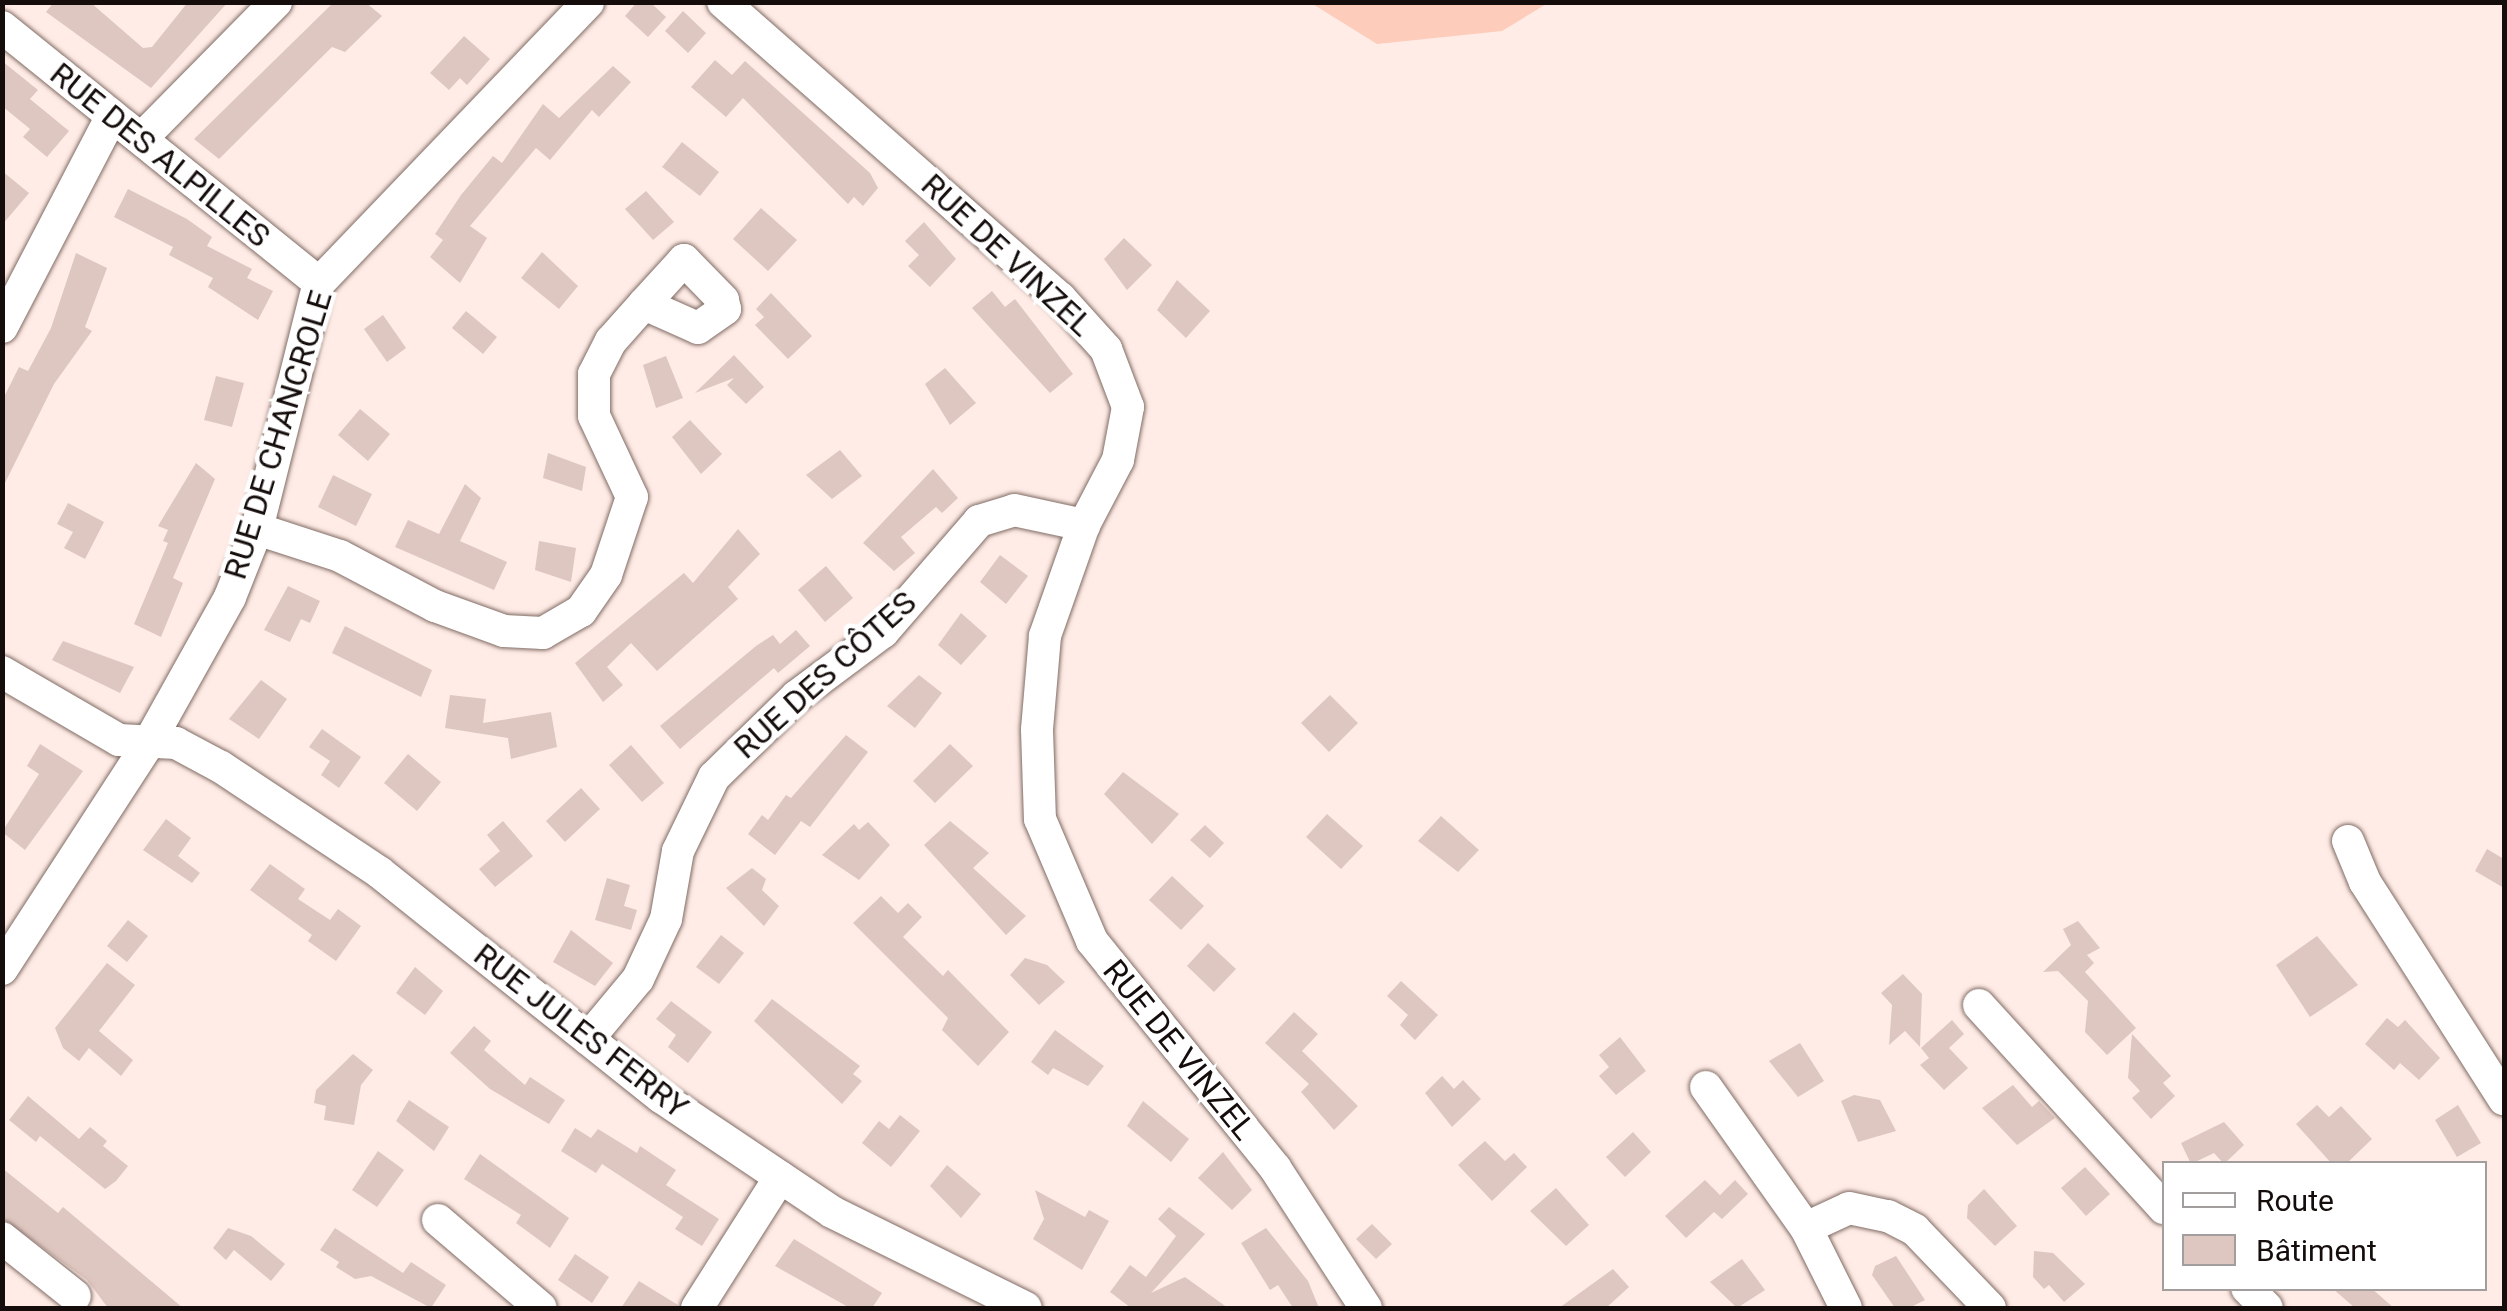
<!DOCTYPE html>
<html>
<head>
<meta charset="utf-8">
<style>
	body { margin:0 }
	#map { position:relative; width:2507px; height:1311px; overflow:hidden; background:#ffece6; font-family:Roboto,sans-serif }
	div>[style] { position:absolute }
	[style*='--x'] { left:calc(var(--x)*1px); top:calc(var(--y)*1px); width:calc(var(--w)*1px); rotate:calc(var(--a)*1deg) }
	.green>* { inset:0; background:#feccbb }
	.building>* { inset:0; background:#dec7c0 }
	.roads { filter:drop-shadow(0 0 2px #806c65) drop-shadow(0 0 2px #806c65) }
	.minor>* { height:32px; margin:-16px; padding:0 16px; transform-origin:16px; border-radius:16px; background:#fff }
	span { translate:-50% -50%; white-space:nowrap; text-align:center; line-height:1.15; -webkit-text-stroke:9px #fff; paint-order:stroke }
	.street-label { font-size:32px; color:#140d0b }
	.frame { position:absolute; inset:0; border:5px solid #140d0b; pointer-events:none }
	.legend { position:absolute; left:2162px; top:1161px; width:325px; height:130px; box-sizing:border-box; background:#fff; border:2px solid #a19e9d; margin:0; padding:12px 18px; list-style:none; font-size:30px; color:#140d0b }
	.legend li { display:flex; align-items:center; gap:20px; height:50px }
	.legend b { width:50px; border:2px solid #a19e9d }
</style>
</head>
<body>
<div id="map">
	<div class="green">
		<i style="clip-path:polygon(1311px 3px,1310px 3px,1548px 3px,1502px 31px,1377px 44px)"></i>
	</div>
	<div class="building">
		<i style="clip-path:polygon(54px 2px,90px 2px,143px 48px,152px 47px,188px 2px,228px 2px,151px 88px,46px 12px)"></i>
		<i style="clip-path:polygon(334px 2px,365px 2px,382px 16px,345px 52px,332px 47px,219px 159px,194px 139px)"></i>
		<i style="clip-path:polygon(637px 2px,650px 2px,666px 17px,648px 37px,625px 16px)"></i>
		<i style="clip-path:polygon(683px 11px,706px 33px,688px 53px,665px 31px)"></i>
		<i style="clip-path:polygon(464px 36px,490px 59px,467px 85px,460px 78px,449px 90px,430px 73px)"></i>
		<i style="clip-path:polygon(715px 60px,732px 75px,745px 61px,870px 173px,878px 188px,863px 206px,854px 197px,848px 204px,743px 98px,726px 117px,691px 87px)"></i>
		<i style="clip-path:polygon(2px 61px,38px 90px,30px 99px,69px 131px,47px 157px,23px 137px,30px 129px,2px 106px)"></i>
		<i style="clip-path:polygon(613px 66px,631px 82px,599px 117px,592px 110px,550px 160px,536px 148px,470px 226px,487px 238px,460px 283px,430px 257px,443px 240px,435px 234px,461px 195px,493px 156px,502px 163px,543px 104px,559px 118px)"></i>
		<i style="clip-path:polygon(682px 142px,719px 172px,700px 196px,662px 167px)"></i>
		<i style="clip-path:polygon(2px 171px,29px 193px,2px 225px)"></i>
		<i style="clip-path:polygon(128px 189px,187px 219px,212px 237px,207px 246px,252px 269px,247px 278px,273px 291px,258px 320px,208px 287px,213px 278px,169px 255px,173px 247px,114px 217px)"></i>
		<i style="clip-path:polygon(646px 191px,674px 222px,653px 240px,625px 209px)"></i>
		<i style="clip-path:polygon(761px 208px,797px 240px,768px 271px,733px 239px)"></i>
		<i style="clip-path:polygon(924px 222px,956px 259px,930px 287px,908px 266px,919px 255px,905px 241px)"></i>
		<i style="clip-path:polygon(1124px 238px,1152px 265px,1127px 290px,1104px 259px)"></i>
		<i style="clip-path:polygon(542px 252px,578px 286px,559px 309px,521px 278px)"></i>
		<i style="clip-path:polygon(76px 253px,107px 268px,85px 327px,92px 331px,54px 384px,2px 489px,2px 401px,19px 367px,28px 371px,51px 328px)"></i>
		<i style="clip-path:polygon(1177px 280px,1210px 311px,1186px 338px,1157px 310px)"></i>
		<i style="clip-path:polygon(992px 291px,1005px 307px,1015px 299px,1073px 374px,1050px 393px,972px 308px)"></i>
		<i style="clip-path:polygon(771px 293px,812px 336px,788px 359px,755px 325px,764px 317px,756px 309px)"></i>
		<i style="clip-path:polygon(466px 311px,497px 337px,483px 354px,452px 328px)"></i>
		<i style="clip-path:polygon(383px 315px,406px 348px,387px 362px,364px 329px)"></i>
		<i style="clip-path:polygon(734px 355px,764px 387px,746px 404px,727px 385px,734px 378px,695px 393px)"></i>
		<i style="clip-path:polygon(666px 356px,683px 398px,656px 408px,643px 365px)"></i>
		<i style="clip-path:polygon(945px 368px,976px 403px,950px 425px,925px 384px)"></i>
		<i style="clip-path:polygon(216px 376px,244px 383px,232px 427px,204px 420px)"></i>
		<i style="clip-path:polygon(360px 409px,390px 434px,368px 461px,338px 435px)"></i>
		<i style="clip-path:polygon(690px 420px,722px 454px,701px 474px,672px 437px)"></i>
		<i style="clip-path:polygon(840px 450px,862px 476px,832px 499px,806px 475px)"></i>
		<i style="clip-path:polygon(548px 453px,586px 467px,582px 491px,543px 478px)"></i>
		<i style="clip-path:polygon(196px 463px,215px 479px,173px 578px,183px 583px,161px 637px,134px 624px,168px 543px,163px 541px,168px 530px,158px 526px)"></i>
		<i style="clip-path:polygon(933px 469px,958px 498px,942px 513px,936px 507px,901px 537px,915px 553px,894px 571px,863px 543px)"></i>
		<i style="clip-path:polygon(333px 475px,372px 494px,356px 526px,318px 507px)"></i>
		<i style="clip-path:polygon(465px 484px,481px 498px,460px 541px,507px 562px,494px 590px,395px 547px,408px 520px,439px 534px)"></i>
		<i style="clip-path:polygon(68px 503px,104px 522px,85px 559px,64px 548px,73px 532px,57px 524px)"></i>
		<i style="clip-path:polygon(738px 529px,760px 554px,728px 587px,738px 599px,657px 671px,631px 643px,607px 667px,623px 685px,603px 702px,575px 663px,684px 573px,693px 583px)"></i>
		<i style="clip-path:polygon(539px 541px,576px 548px,571px 582px,535px 570px)"></i>
		<i style="clip-path:polygon(1000px 555px,1028px 576px,1006px 604px,980px 582px)"></i>
		<i style="clip-path:polygon(826px 566px,853px 598px,825px 622px,798px 590px)"></i>
		<i style="clip-path:polygon(288px 586px,320px 601px,310px 623px,301px 619px,290px 642px,264px 630px)"></i>
		<i style="clip-path:polygon(961px 613px,987px 636px,961px 665px,938px 645px)"></i>
		<i style="clip-path:polygon(345px 626px,432px 670px,421px 697px,332px 653px)"></i>
		<i style="clip-path:polygon(796px 630px,810px 646px,778px 673px,774px 668px,680px 749px,660px 726px,756px 646px,773px 635px,780px 644px)"></i>
		<i style="clip-path:polygon(63px 641px,134px 667px,120px 693px,52px 660px)"></i>
		<i style="clip-path:polygon(919px 675px,942px 693px,915px 728px,887px 706px)"></i>
		<i style="clip-path:polygon(261px 680px,287px 699px,259px 739px,229px 719px)"></i>
		<i style="clip-path:polygon(450px 695px,486px 699px,483px 723px,551px 712px,557px 747px,511px 759px,508px 738px,445px 728px)"></i>
		<i style="clip-path:polygon(1330px 695px,1358px 723px,1329px 752px,1301px 723px)"></i>
		<i style="clip-path:polygon(322px 729px,361px 757px,339px 788px,321px 775px,330px 761px,309px 747px)"></i>
		<i style="clip-path:polygon(846px 735px,868px 752px,810px 827px,801px 821px,775px 855px,748px 834px,762px 815px,768px 820px,786px 795px,791px 798px)"></i>
		<i style="clip-path:polygon(40px 744px,83px 771px,25px 850px,2px 832px,39px 774px,27px 766px)"></i>
		<i style="clip-path:polygon(950px 744px,973px 766px,935px 803px,913px 781px)"></i>
		<i style="clip-path:polygon(631px 745px,664px 783px,642px 802px,609px 765px)"></i>
		<i style="clip-path:polygon(408px 754px,441px 782px,417px 811px,384px 783px)"></i>
		<i style="clip-path:polygon(1123px 772px,1179px 814px,1152px 844px,1104px 794px)"></i>
		<i style="clip-path:polygon(581px 788px,600px 809px,565px 842px,546px 821px)"></i>
		<i style="clip-path:polygon(1327px 814px,1363px 846px,1341px 869px,1306px 837px)"></i>
		<i style="clip-path:polygon(1441px 816px,1479px 850px,1458px 872px,1418px 841px)"></i>
		<i style="clip-path:polygon(166px 819px,191px 838px,178px 856px,200px 873px,192px 883px,143px 850px)"></i>
		<i style="clip-path:polygon(503px 821px,533px 856px,495px 887px,479px 869px,500px 851px,487px 835px)"></i>
		<i style="clip-path:polygon(950px 821px,989px 853px,973px 868px,1026px 916px,1006px 935px,924px 845px)"></i>
		<i style="clip-path:polygon(868px 822px,890px 845px,859px 880px,822px 855px,854px 824px,859px 830px)"></i>
		<i style="clip-path:polygon(1205px 825px,1224px 843px,1210px 858px,1190px 840px)"></i>
		<i style="clip-path:polygon(2487px 849px,2504px 859px,2504px 888px,2475px 871px)"></i>
		<i style="clip-path:polygon(270px 864px,305px 889px,298px 899px,330px 920px,338px 909px,361px 926px,336px 961px,308px 941px,312px 935px,250px 890px)"></i>
		<i style="clip-path:polygon(752px 868px,766px 879px,762px 890px,779px 906px,764px 926px,726px 888px)"></i>
		<i style="clip-path:polygon(1172px 876px,1204px 906px,1181px 930px,1149px 900px)"></i>
		<i style="clip-path:polygon(607px 878px,630px 885px,624px 906px,637px 910px,631px 930px,595px 920px)"></i>
		<i style="clip-path:polygon(881px 896px,898px 913px,908px 903px,922px 917px,903px 937px,943px 976px,948px 970px,1009px 1032px,978px 1066px,942px 1030px,948px 1018px,853px 923px)"></i>
		<i style="clip-path:polygon(128px 920px,148px 936px,127px 962px,107px 946px)"></i>
		<i style="clip-path:polygon(2078px 921px,2100px 948px,2087px 955px,2094px 963px,2085px 972px,2136px 1028px,2107px 1055px,2085px 1032px,2088px 1001px,2058px 971px,2043px 972px,2071px 945px,2063px 929px)"></i>
		<i style="clip-path:polygon(571px 930px,613px 963px,595px 986px,553px 962px)"></i>
		<i style="clip-path:polygon(721px 935px,744px 953px,719px 984px,696px 967px)"></i>
		<i style="clip-path:polygon(2317px 936px,2358px 985px,2310px 1017px,2276px 965px)"></i>
		<i style="clip-path:polygon(1208px 943px,1236px 969px,1214px 992px,1187px 966px)"></i>
		<i style="clip-path:polygon(1025px 958px,1047px 965px,1065px 982px,1039px 1005px,1010px 975px)"></i>
		<i style="clip-path:polygon(107px 963px,135px 985px,99px 1031px,133px 1060px,121px 1076px,89px 1048px,79px 1061px,63px 1048px,55px 1028px)"></i>
		<i style="clip-path:polygon(415px 967px,443px 991px,425px 1015px,396px 993px)"></i>
		<i style="clip-path:polygon(1903px 974px,1922px 994px,1920px 1047px,1905px 1031px,1889px 1045px,1892px 1005px,1881px 993px)"></i>
		<i style="clip-path:polygon(1401px 981px,1438px 1015px,1415px 1040px,1400px 1025px,1408px 1015px,1387px 996px)"></i>
		<i style="clip-path:polygon(772px 999px,860px 1066px,853px 1074px,862px 1081px,842px 1104px,754px 1021px)"></i>
		<i style="clip-path:polygon(671px 1001px,712px 1032px,688px 1063px,668px 1047px,676px 1035px,656px 1019px)"></i>
		<i style="clip-path:polygon(1294px 1012px,1318px 1034px,1302px 1051px,1358px 1106px,1334px 1130px,1301px 1092px,1309px 1084px,1265px 1043px)"></i>
		<i style="clip-path:polygon(2387px 1018px,2398px 1027px,2405px 1020px,2440px 1058px,2419px 1080px,2400px 1063px,2394px 1070px,2365px 1044px)"></i>
		<i style="clip-path:polygon(1952px 1020px,1964px 1034px,1949px 1048px,1968px 1068px,1944px 1090px,1920px 1065px,1929px 1058px,1921px 1048px)"></i>
		<i style="clip-path:polygon(474px 1026px,491px 1041px,484px 1050px,525px 1085px,530px 1077px,565px 1100px,549px 1124px,490px 1089px,450px 1053px)"></i>
		<i style="clip-path:polygon(1055px 1030px,1104px 1066px,1088px 1086px,1053px 1068px,1048px 1075px,1031px 1062px)"></i>
		<i style="clip-path:polygon(2132px 1034px,2171px 1076px,2163px 1083px,2175px 1096px,2151px 1119px,2132px 1098px,2140px 1091px,2128px 1078px)"></i>
		<i style="clip-path:polygon(1620px 1037px,1646px 1071px,1616px 1095px,1599px 1076px,1609px 1067px,1599px 1055px)"></i>
		<i style="clip-path:polygon(1800px 1043px,1824px 1081px,1798px 1097px,1769px 1061px)"></i>
		<i style="clip-path:polygon(353px 1054px,373px 1070px,361px 1085px,354px 1125px,324px 1120px,326px 1106px,314px 1103px,316px 1090px)"></i>
		<i style="clip-path:polygon(1442px 1076px,1454px 1089px,1463px 1080px,1481px 1099px,1452px 1127px,1425px 1093px)"></i>
		<i style="clip-path:polygon(2013px 1085px,2032px 1107px,2039px 1101px,2055px 1118px,2017px 1145px,1982px 1108px)"></i>
		<i style="clip-path:polygon(1854px 1095px,1880px 1100px,1896px 1131px,1858px 1142px,1841px 1101px)"></i>
		<i style="clip-path:polygon(28px 1096px,79px 1139px,90px 1127px,107px 1141px,103px 1146px,128px 1166px,116px 1181px,105px 1189px,40px 1136px,36px 1142px,9px 1120px)"></i>
		<i style="clip-path:polygon(409px 1100px,449px 1127px,434px 1151px,396px 1121px)"></i>
		<i style="clip-path:polygon(1143px 1101px,1189px 1139px,1171px 1162px,1127px 1126px)"></i>
		<i style="clip-path:polygon(2317px 1105px,2329px 1117px,2341px 1106px,2372px 1139px,2346px 1164px,2332px 1164px,2296px 1124px)"></i>
		<i style="clip-path:polygon(2458px 1105px,2481px 1143px,2457px 1157px,2435px 1120px)"></i>
		<i style="clip-path:polygon(900px 1115px,920px 1131px,891px 1167px,862px 1143px,879px 1121px,889px 1129px)"></i>
		<i style="clip-path:polygon(2224px 1122px,2244px 1145px,2224px 1164px,2214px 1153px,2191px 1164px,2181px 1143px)"></i>
		<i style="clip-path:polygon(575px 1128px,591px 1138px,598px 1129px,637px 1153px,640px 1146px,676px 1170px,666px 1185px,719px 1219px,702px 1246px,675px 1229px,683px 1217px,602px 1164px,596px 1173px,561px 1151px)"></i>
		<i style="clip-path:polygon(1633px 1132px,1651px 1152px,1625px 1177px,1606px 1157px)"></i>
		<i style="clip-path:polygon(1485px 1141px,1505px 1161px,1514px 1153px,1527px 1167px,1492px 1201px,1458px 1165px)"></i>
		<i style="clip-path:polygon(378px 1151px,404px 1170px,377px 1207px,352px 1190px)"></i>
		<i style="clip-path:polygon(1223px 1152px,1252px 1190px,1232px 1210px,1198px 1178px)"></i>
		<i style="clip-path:polygon(480px 1154px,569px 1218px,550px 1248px,516px 1223px,521px 1215px,464px 1179px)"></i>
		<i style="clip-path:polygon(947px 1165px,981px 1194px,961px 1218px,930px 1186px)"></i>
		<i style="clip-path:polygon(2085px 1167px,2110px 1194px,2086px 1216px,2061px 1188px)"></i>
		<i style="clip-path:polygon(2px 1168px,58px 1213px,63px 1207px,183px 1308px,108px 1308px,87px 1280px,2px 1218px)"></i>
		<i style="clip-path:polygon(1705px 1180px,1720px 1195px,1735px 1180px,1748px 1194px,1722px 1219px,1714px 1212px,1686px 1238px,1665px 1216px)"></i>
		<i style="clip-path:polygon(1556px 1188px,1589px 1225px,1566px 1246px,1530px 1211px)"></i>
		<i style="clip-path:polygon(1984px 1189px,2017px 1226px,1995px 1246px,1967px 1218px,1968px 1205px)"></i>
		<i style="clip-path:polygon(1035px 1190px,1085px 1217px,1089px 1210px,1109px 1221px,1082px 1270px,1033px 1239px,1044px 1219px)"></i>
		<i style="clip-path:polygon(1169px 1207px,1205px 1234px,1151px 1293px,1185px 1277px,1228px 1308px,1131px 1308px,1110px 1292px,1130px 1265px,1146px 1277px,1176px 1236px,1158px 1219px)"></i>
		<i style="clip-path:polygon(1372px 1224px,1392px 1244px,1376px 1259px,1356px 1239px)"></i>
		<i style="clip-path:polygon(228px 1228px,251px 1236px,285px 1264px,271px 1281px,234px 1250px,226px 1260px,213px 1248px)"></i>
		<i style="clip-path:polygon(335px 1228px,403px 1273px,411px 1262px,446px 1285px,431px 1308px,371px 1276px,355px 1279px,336px 1267px,339px 1262px,320px 1250px)"></i>
		<i style="clip-path:polygon(1266px 1228px,1308px 1281px,1319px 1308px,1293px 1308px,1278px 1285px,1270px 1290px,1241px 1243px)"></i>
		<i style="clip-path:polygon(794px 1239px,882px 1293px,872px 1308px,850px 1308px,775px 1266px)"></i>
		<i style="clip-path:polygon(2034px 1251px,2053px 1253px,2085px 1284px,2064px 1302px,2049px 1285px,2044px 1289px,2033px 1277px)"></i>
		<i style="clip-path:polygon(575px 1254px,609px 1277px,592px 1303px,558px 1280px)"></i>
		<i style="clip-path:polygon(1896px 1256px,1925px 1300px,1909px 1308px,1895px 1308px,1872px 1275px,1875px 1266px)"></i>
		<i style="clip-path:polygon(1742px 1259px,1765px 1290px,1737px 1308px,1710px 1282px)"></i>
		<i style="clip-path:polygon(1613px 1269px,1629px 1287px,1606px 1308px,1559px 1308px)"></i>
		<i style="clip-path:polygon(639px 1281px,678px 1305px,677px 1308px,621px 1308px)"></i>
		<i style="clip-path:polygon(2332px 1288px,2371px 1288px,2394px 1308px,2355px 1308px)"></i>
	</div>
	<div class="roads">
		<div class="minor">
			<i style="--x:723;--y:2;--w:449;--a:41.3"></i>
			<i style="--x:1060;--y:298;--w:69;--a:48"></i>
			<i style="--x:1106;--y:349;--w:62;--a:69.2"></i>
			<i style="--x:1128;--y:407;--w:54;--a:100.7"></i>
			<i style="--x:1118;--y:460;--w:73;--a:117.6"></i>
			<i style="--x:1084;--y:525;--w:118;--a:109.4"></i>
			<i style="--x:1045;--y:636;--w:94;--a:94.9"></i>
			<i style="--x:1037;--y:730;--w:89;--a:88.1"></i>
			<i style="--x:1040;--y:819;--w:133;--a:66.9"></i>
			<i style="--x:1092;--y:941;--w:292;--a:51.1"></i>
			<i style="--x:1275;--y:1168;--w:167;--a:57"></i>
			<i style="--x:2;--y:27;--w:407;--a:38.9"></i>
			<i style="--x:142;--y:138;--w:191;--a:-45.4"></i>
			<i style="--x:2;--y:327;--w:236;--a:-62.5"></i>
			<i style="--x:257;--y:529;--w:87;--a:18"></i>
			<i style="--x:340;--y:556;--w:107;--a:27.8"></i>
			<i style="--x:435;--y:606;--w:73;--a:19.9"></i>
			<i style="--x:504;--y:631;--w:39;--a:3"></i>
			<i style="--x:543;--y:633;--w:44;--a:-30.1"></i>
			<i style="--x:581;--y:611;--w:44;--a:-55.2"></i>
			<i style="--x:606;--y:575;--w:82;--a:-71.6"></i>
			<i style="--x:632;--y:497;--w:89;--a:-115.1"></i>
			<i style="--x:594;--y:416;--w:42;--a:-90"></i>
			<i style="--x:594;--y:374;--w:37;--a:-63"></i>
			<i style="--x:611;--y:341;--w:50;--a:-48.3"></i>
			<i style="--x:644;--y:304;--w:59;--a:24"></i>
			<i style="--x:698;--y:328;--w:33;--a:-35"></i>
			<i style="--x:725;--y:309;--w:9;--a:-103"></i>
			<i style="--x:723;--y:300;--w:56;--a:-134.3"></i>
			<i style="--x:684;--y:260;--w:59;--a:132.3"></i>
			<i style="--x:2;--y:672;--w:135;--a:30.2"></i>
			<i style="--x:119;--y:740;--w:57;--a:3"></i>
			<i style="--x:176;--y:743;--w:51;--a:28.1"></i>
			<i style="--x:221;--y:767;--w:190;--a:33.6"></i>
			<i style="--x:379;--y:872;--w:361;--a:38.6"></i>
			<i style="--x:661;--y:1097;--w:206;--a:33.9"></i>
			<i style="--x:832;--y:1212;--w:216;--a:26.3"></i>
			<i style="--x:2348;--y:841;--w:44;--a:67.5"></i>
			<i style="--x:2365;--y:882;--w:258;--a:57.4"></i>
			<i style="--x:2;--y:969;--w:268;--a:-57"></i>
			<i style="--x:148;--y:744;--w:168;--a:-60.8"></i>
			<i style="--x:230;--y:597;--w:73;--a:-68.3"></i>
			<i style="--x:257;--y:529;--w:254;--a:-75.9"></i>
			<i style="--x:319;--y:283;--w:389;--a:-46.2"></i>
			<i style="--x:1979;--y:1005;--w:275;--a:47.7"></i>
			<i style="--x:588;--y:1039;--w:78;--a:-50.2"></i>
			<i style="--x:638;--y:979;--w:66;--a:-65"></i>
			<i style="--x:666;--y:919;--w:69;--a:-80"></i>
			<i style="--x:678;--y:851;--w:82;--a:-64.1"></i>
			<i style="--x:714;--y:777;--w:116;--a:-44.3"></i>
			<i style="--x:797;--y:696;--w:107;--a:-36.7"></i>
			<i style="--x:883;--y:632;--w:147;--a:-49.1"></i>
			<i style="--x:979;--y:521;--w:37;--a:-17"></i>
			<i style="--x:1014;--y:510;--w:72;--a:12.1"></i>
			<i style="--x:1706;--y:1087;--w:173;--a:54.7"></i>
			<i style="--x:1806;--y:1228;--w:89;--a:63.4"></i>
			<i style="--x:438;--y:1220;--w:135;--a:40.5"></i>
			<i style="--x:1806;--y:1228;--w:47;--a:-24.9"></i>
			<i style="--x:1849;--y:1208;--w:40;--a:12"></i>
			<i style="--x:1888;--y:1216;--w:30;--a:27"></i>
			<i style="--x:1915;--y:1230;--w:108;--a:46.1"></i>
			<i style="--x:2;--y:1238;--w:93;--a:38.5"></i>
			<i style="--x:2247;--y:1288;--w:28;--a:45"></i>
			<i style="--x:697;--y:1308;--w:155;--a:-57.6"></i>
		</div>
	</div>
	<div class="street-label">
		<span style="left:160px;top:155px;rotate:39deg">RUE DES ALPILLES</span>
		<span style="left:1007px;top:255px;rotate:43deg">RUE DE VINZEL</span>
		<span style="left:278px;top:435px;rotate:-73deg">RUE DE CHANCROLE</span>
		<span style="left:825px;top:675px;rotate:-42deg">RUE DES CÔTES</span>
		<span style="left:581px;top:1031px;rotate:38deg">RUE JULES FERRY</span>
		<span style="left:1179px;top:1050px;rotate:51deg">RUE DE VINZEL</span>
	</div>
	<div class="frame"></div>
	<ul class="legend">
	<li><b style="height:12px;background:#fff"></b>Route</li>
	<li><b style="height:28px;background:#dec7c0"></b>Bâtiment</li>
	</ul>
</div>
</body>
</html>
